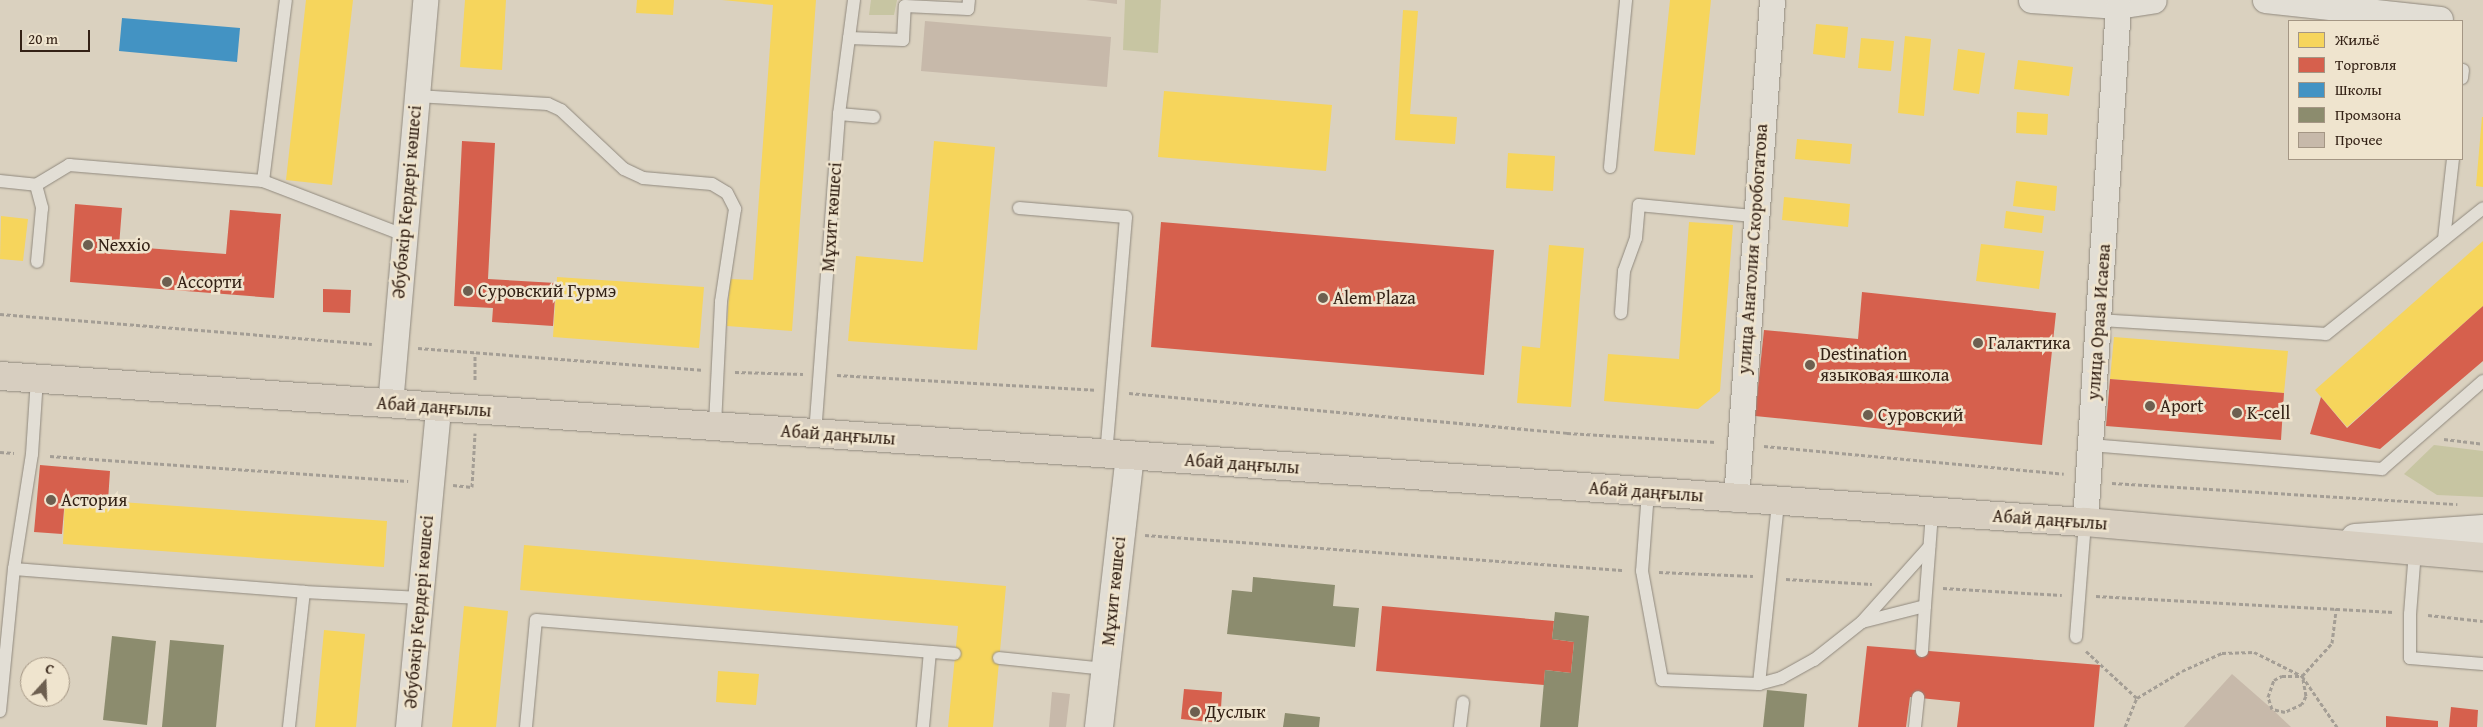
<!DOCTYPE html>
<html>
<head>
<meta charset="utf-8">
<style>
	body { margin:0 }
	#map { position:relative; width:2483px; height:727px; overflow:hidden; background:#dad1bf; font-family:"Gentium Book Plus",serif }
	div>[style] { position:absolute }
	[style*='--x'] { left:calc(var(--x)*1px); top:calc(var(--y)*1px); width:calc(var(--w)*1px); rotate:calc(var(--a)*1deg) }
	.green>* { inset:0; background:#c7c5a2 }
	.homes>* { inset:0; background:#f6d55c }
	.shops>* { inset:0; background:#d6604d }
	.schools>* { inset:0; background:#4393c3 }
	.industry>* { inset:0; background:#8c8c6e }
	.building>* { inset:0; background:#c7b9aa }
	.path>* { height:3px; margin-top:-1.5px; transform-origin:0; background:repeating-linear-gradient(90deg,#a49e95 0 4px,transparent 0 6.5px) }
	.roads { filter:drop-shadow(0 0 1px #90897e) drop-shadow(0 0 1px #90897e) }
	.service>* { height:12px; margin:-6px; padding:0 6px; transform-origin:6px; border-radius:6px; background:#e2ded5 }
	.minor>* { height:25px; margin:-12.5px; padding:0 12.5px; transform-origin:12.5px; border-radius:12.5px; background:#e2ded5 }
	.tertiary>* { height:28px; margin:-14px; padding:0 14px; transform-origin:14px; border-radius:14px; background:#e2ded5 }
	.secondary>* { height:28px; margin:-14px; padding:0 14px; transform-origin:14px; border-radius:14px; background:#e2ded5 }
	.primary>* { height:28px; margin:-14px; padding:0 14px; transform-origin:14px; border-radius:14px; background:#d7cec0 }
	.dots>* { width:14px; height:14px; translate:-50% -50%; box-sizing:border-box; border:2px solid #efe4ce; border-radius:50% }
	span { translate:-50% -50%; white-space:nowrap; text-align:center; line-height:1.15; -webkit-text-stroke:5px #efe4ce; paint-order:stroke }
	.street-label { font-size:18px; color:#332115 }
	.poi-label { font-size:18px; color:#332115 }
	.left { translate:0 -50%; text-align:left }
	.legend { position:absolute; left:2288px; top:20px; width:175px; height:140px; box-sizing:border-box; background:#efe4ce; border:1px solid #a49684; margin:0; padding:6px 9px; list-style:none; font-size:15px; color:#332115 }
	.legend li { display:flex; align-items:center; gap:10px; height:25px }
	.legend b { width:25px; border:1px solid #a49684 }
	.north { position:absolute; left:20px; top:657px; width:50px; height:50px; box-sizing:border-box; background:#efe4ce; border:1px solid #a49684; border-radius:50%; rotate:20deg; font-size:14px; font-weight:700; line-height:20px; text-align:center; color:#332115 }
	.north::after { content:''; display:block; margin:auto; width:18px; height:22px; background:#6d5f50; clip-path:polygon(50% 0,100% 100%,50% 72%,0 100%) }
	.scale { position:absolute; left:20px; top:30px; width:70px; height:22px; box-sizing:border-box; border:2px solid #332115; border-top:0; padding-left:6px; font-size:15px; line-height:18px; white-space:nowrap; color:#332115; -webkit-text-stroke:4px #efe4ce; paint-order:stroke }
</style>
</head>
<body>
<div id="map">
	<div class="green">
		<i style="clip-path:polygon(871px 0,897px 0,894px 15px,869px 15px)"></i>
		<i style="clip-path:polygon(1125px 0,1161px 0,1158px 53px,1123px 50px)"></i>
		<i style="clip-path:polygon(2434px 445px,2483px 451px,2483px 497px,2437px 495px,2404px 474px)"></i>
	</div>
	<div class="homes">
		<i style="clip-path:polygon(306px 0,353px 0,332px 185px,286px 180px)"></i>
		<i style="clip-path:polygon(465px 0,506px 0,502px 70px,460px 67px)"></i>
		<i style="clip-path:polygon(637px 0,674px 0,673px 15px,636px 13px)"></i>
		<i style="clip-path:polygon(722px 0,816px 0,792px 331px,727px 326px,730px 279px,753px 280px,773px 5px)"></i>
		<i style="clip-path:polygon(1670px 0,1711px 0,1695px 155px,1654px 151px)"></i>
		<i style="clip-path:polygon(1403px 10px,1418px 11px,1410px 114px,1457px 117px,1455px 144px,1395px 140px)"></i>
		<i style="clip-path:polygon(1816px 24px,1848px 27px,1845px 58px,1813px 54px)"></i>
		<i style="clip-path:polygon(1905px 36px,1931px 39px,1924px 116px,1898px 113px)"></i>
		<i style="clip-path:polygon(1861px 38px,1894px 41px,1891px 71px,1858px 68px)"></i>
		<i style="clip-path:polygon(1958px 49px,1985px 53px,1979px 94px,1953px 90px)"></i>
		<i style="clip-path:polygon(2018px 60px,2073px 67px,2069px 96px,2014px 89px)"></i>
		<i style="clip-path:polygon(1164px 91px,1332px 105px,1326px 171px,1158px 157px)"></i>
		<i style="clip-path:polygon(2017px 112px,2048px 114px,2047px 135px,2016px 133px)"></i>
		<i style="clip-path:polygon(2482px 117px,2483px 117px,2483px 187px,2476px 186px)"></i>
		<i style="clip-path:polygon(1797px 139px,1852px 144px,1850px 164px,1795px 159px)"></i>
		<i style="clip-path:polygon(934px 141px,995px 147px,977px 350px,848px 341px,856px 256px,923px 262px)"></i>
		<i style="clip-path:polygon(1508px 153px,1555px 156px,1553px 191px,1506px 188px)"></i>
		<i style="clip-path:polygon(2016px 181px,2057px 186px,2055px 211px,2013px 206px)"></i>
		<i style="clip-path:polygon(1784px 197px,1850px 204px,1848px 227px,1782px 220px)"></i>
		<i style="clip-path:polygon(2006px 211px,2044px 216px,2042px 233px,2004px 228px)"></i>
		<i style="clip-path:polygon(1px 216px,28px 219px,23px 261px,0 259px)"></i>
		<i style="clip-path:polygon(1689px 222px,1733px 225px,1720px 391px,1698px 409px,1604px 401px,1608px 354px,1679px 359px)"></i>
		<i style="clip-path:polygon(2483px 241px,2483px 306px,2347px 427px,2315px 390px)"></i>
		<i style="clip-path:polygon(1981px 244px,2044px 251px,2039px 289px,1976px 281px)"></i>
		<i style="clip-path:polygon(1549px 245px,1584px 248px,1571px 407px,1517px 403px,1522px 346px,1540px 348px)"></i>
		<i style="clip-path:polygon(557px 277px,704px 287px,699px 348px,553px 337px)"></i>
		<i style="clip-path:polygon(2114px 337px,2288px 351px,2284px 393px,2110px 379px)"></i>
		<i style="clip-path:polygon(65px 498px,387px 521px,384px 567px,63px 544px)"></i>
		<i style="clip-path:polygon(524px 545px,1006px 586px,993px 727px,948px 727px,958px 626px,520px 590px)"></i>
		<i style="clip-path:polygon(464px 606px,508px 611px,496px 727px,452px 727px)"></i>
		<i style="clip-path:polygon(324px 630px,365px 634px,356px 727px,315px 727px)"></i>
		<i style="clip-path:polygon(718px 671px,759px 674px,756px 705px,716px 702px)"></i>
	</div>
	<div class="shops">
		<i style="clip-path:polygon(462px 141px,495px 143px,488px 279px,556px 283px,553px 326px,492px 322px,493px 308px,454px 306px)"></i>
		<i style="clip-path:polygon(75px 204px,122px 208px,119px 246px,226px 254px,230px 210px,281px 214px,274px 298px,70px 282px)"></i>
		<i style="clip-path:polygon(1161px 222px,1494px 250px,1484px 375px,1151px 347px)"></i>
		<i style="clip-path:polygon(323px 289px,351px 290px,350px 313px,323px 312px)"></i>
		<i style="clip-path:polygon(1862px 292px,2056px 313px,2042px 445px,1755px 416px,1764px 330px,1858px 339px)"></i>
		<i style="clip-path:polygon(2483px 306px,2483px 361px,2380px 449px,2310px 434px,2321px 397px,2347px 428px)"></i>
		<i style="clip-path:polygon(2110px 379px,2284px 393px,2281px 440px,2106px 426px)"></i>
		<i style="clip-path:polygon(40px 465px,110px 471px,108px 501px,65px 498px,62px 534px,34px 532px)"></i>
		<i style="clip-path:polygon(1382px 606px,1554px 621px,1552px 639px,1574px 642px,1571px 673px,1545px 670px,1544px 685px,1376px 671px)"></i>
		<i style="clip-path:polygon(1867px 646px,2100px 665px,2094px 727px,1957px 727px,1960px 702px,1910px 697px,1906px 727px,1858px 727px)"></i>
		<i style="clip-path:polygon(1184px 689px,1222px 692px,1220px 723px,1181px 719px)"></i>
		<i style="clip-path:polygon(2451px 707px,2478px 710px,2477px 727px,2449px 727px)"></i>
		<i style="clip-path:polygon(2386px 716px,2438px 721px,2438px 727px,2386px 727px)"></i>
	</div>
	<div class="schools">
		<i style="clip-path:polygon(122px 18px,240px 28px,237px 62px,119px 51px)"></i>
	</div>
	<div class="industry">
		<i style="clip-path:polygon(1253px 577px,1335px 585px,1333px 606px,1359px 608px,1355px 647px,1227px 634px,1232px 590px,1252px 592px)"></i>
		<i style="clip-path:polygon(1555px 612px,1589px 616px,1578px 727px,1540px 727px,1545px 670px,1571px 673px,1574px 642px,1552px 639px)"></i>
		<i style="clip-path:polygon(112px 636px,156px 641px,147px 725px,103px 720px)"></i>
		<i style="clip-path:polygon(170px 640px,224px 645px,216px 727px,162px 727px)"></i>
		<i style="clip-path:polygon(1767px 690px,1807px 694px,1804px 727px,1763px 727px)"></i>
		<i style="clip-path:polygon(1285px 713px,1320px 717px,1319px 727px,1283px 727px)"></i>
	</div>
	<div class="building">
		<i style="clip-path:polygon(1086px 0,1117px 0,1117px 4px)"></i>
		<i style="clip-path:polygon(925px 21px,1111px 37px,1107px 87px,921px 71px)"></i>
		<i style="clip-path:polygon(2232px 674px,2272px 709px,2291px 727px,2184px 727px)"></i>
		<i style="clip-path:polygon(1052px 692px,1070px 694px,1066px 727px,1049px 727px)"></i>
	</div>
	<div class="path">
		<i style="--x:0;--y:314;--w:373;--a:4.6"></i>
		<i style="--x:418;--y:348;--w:284;--a:4.4"></i>
		<i style="--x:735;--y:372;--w:68;--a:1.7"></i>
		<i style="--x:837;--y:375;--w:258;--a:3.3"></i>
		<i style="--x:475;--y:380;--w:27;--a:-90"></i>
		<i style="--x:1129;--y:393;--w:440;--a:5.2"></i>
		<i style="--x:1567;--y:433;--w:149;--a:3.5"></i>
		<i style="--x:2444;--y:439;--w:39;--a:7"></i>
		<i style="--x:1764;--y:446;--w:301;--a:5.3"></i>
		<i style="--x:0;--y:452;--w:14;--a:4"></i>
		<i style="--x:50;--y:456;--w:359;--a:4"></i>
		<i style="--x:2112;--y:483;--w:346;--a:3.5"></i>
		<i style="--x:453;--y:485;--w:19;--a:6"></i>
		<i style="--x:472;--y:487;--w:54;--a:-86.8"></i>
		<i style="--x:1145;--y:535;--w:481;--a:4.2"></i>
		<i style="--x:1659;--y:572;--w:94;--a:2.4"></i>
		<i style="--x:1786;--y:579;--w:86;--a:3.3"></i>
		<i style="--x:1943;--y:588;--w:119;--a:3.4"></i>
		<i style="--x:2096;--y:596;--w:298;--a:3.1"></i>
		<i style="--x:2428;--y:615;--w:55;--a:6.2"></i>
		<i style="--x:2086;--y:651;--w:69;--a:42.7"></i>
		<i style="--x:2303;--y:679;--w:17;--a:80"></i>
		<i style="--x:2306;--y:696;--w:9;--a:117"></i>
		<i style="--x:2302;--y:704;--w:19;--a:155"></i>
		<i style="--x:2285;--y:712;--w:13;--a:-167"></i>
		<i style="--x:2272;--y:709;--w:13;--a:-108"></i>
		<i style="--x:2268;--y:697;--w:18;--a:-71"></i>
		<i style="--x:2274;--y:680;--w:9;--a:-27"></i>
		<i style="--x:2282;--y:676;--w:20;--a:0"></i>
		<i style="--x:2302;--y:676;--w:45;--a:-47.7"></i>
		<i style="--x:2332;--y:643;--w:35;--a:-83"></i>
		<i style="--x:2125;--y:727;--w:31;--a:-68"></i>
		<i style="--x:2137;--y:698;--w:52;--a:-31"></i>
		<i style="--x:2182;--y:671;--w:44;--a:-24.2"></i>
		<i style="--x:2222;--y:653;--w:32;--a:-2"></i>
		<i style="--x:2254;--y:652;--w:54;--a:26.6"></i>
		<i style="--x:2302;--y:676;--w:62;--a:55.5"></i>
	</div>
	<div class="roads">
		<div class="service">
			<i style="--x:849;--y:38;--w:54;--a:2.1"></i>
			<i style="--x:903;--y:40;--w:34;--a:-87"></i>
			<i style="--x:905;--y:6;--w:63;--a:2.7"></i>
			<i style="--x:968;--y:9;--w:9;--a:-84"></i>
			<i style="--x:2462;--y:78;--w:8;--a:-83"></i>
			<i style="--x:417;--y:96;--w:131;--a:3.5"></i>
			<i style="--x:548;--y:104;--w:14;--a:25"></i>
			<i style="--x:561;--y:110;--w:86;--a:43.1"></i>
			<i style="--x:624;--y:169;--w:21;--a:25"></i>
			<i style="--x:643;--y:178;--w:69;--a:5"></i>
			<i style="--x:712;--y:184;--w:17;--a:31"></i>
			<i style="--x:727;--y:193;--w:18;--a:63"></i>
			<i style="--x:735;--y:209;--w:94;--a:98.6"></i>
			<i style="--x:721;--y:302;--w:124;--a:92.8"></i>
			<i style="--x:839;--y:114;--w:35;--a:5"></i>
			<i style="--x:1610;--y:167;--w:168;--a:-84.5"></i>
			<i style="--x:0;--y:181;--w:36;--a:6"></i>
			<i style="--x:36;--y:185;--w:39;--a:-31"></i>
			<i style="--x:69;--y:165;--w:195;--a:4.7"></i>
			<i style="--x:263;--y:181;--w:153;--a:21"></i>
			<i style="--x:263;--y:181;--w:182;--a:-82.8"></i>
			<i style="--x:36;--y:185;--w:24;--a:75"></i>
			<i style="--x:42;--y:208;--w:54;--a:95.3"></i>
			<i style="--x:1019;--y:208;--w:107;--a:4.8"></i>
			<i style="--x:1126;--y:217;--w:238;--a:94.8"></i>
			<i style="--x:2444;--y:239;--w:81;--a:-83.6"></i>
			<i style="--x:1621;--y:313;--w:42;--a:-85.9"></i>
			<i style="--x:1624;--y:271;--w:35;--a:-70"></i>
			<i style="--x:1636;--y:238;--w:33;--a:-85"></i>
			<i style="--x:1639;--y:205;--w:116;--a:5.5"></i>
			<i style="--x:2099;--y:320;--w:227;--a:3.5"></i>
			<i style="--x:2326;--y:334;--w:201;--a:-38.7"></i>
			<i style="--x:815;--y:434;--w:321;--a:-85.7"></i>
			<i style="--x:839;--y:114;--w:115;--a:-82.5"></i>
			<i style="--x:2090;--y:445;--w:293;--a:4.7"></i>
			<i style="--x:2382;--y:469;--w:134;--a:-41.1"></i>
			<i style="--x:1648;--y:492;--w:79;--a:94.3"></i>
			<i style="--x:1642;--y:571;--w:111;--a:79.6"></i>
			<i style="--x:1662;--y:680;--w:97;--a:2.4"></i>
			<i style="--x:1759;--y:684;--w:183;--a:-84"></i>
			<i style="--x:2415;--y:551;--w:63;--a:94.5"></i>
			<i style="--x:2410;--y:614;--w:44;--a:90"></i>
			<i style="--x:2410;--y:658;--w:73;--a:4.7"></i>
			<i style="--x:14;--y:569;--w:291;--a:4.5"></i>
			<i style="--x:304;--y:592;--w:117;--a:2.9"></i>
			<i style="--x:1862;--y:622;--w:101;--a:-48.2"></i>
			<i style="--x:2076;--y:637;--w:115;--a:-85.5"></i>
			<i style="--x:1922;--y:651;--w:45;--a:-86.2"></i>
			<i style="--x:999;--y:658;--w:108;--a:5.9"></i>
			<i style="--x:1759;--y:684;--w:23;--a:-15"></i>
			<i style="--x:1781;--y:678;--w:38;--a:-29"></i>
			<i style="--x:1814;--y:660;--w:61;--a:-38.4"></i>
			<i style="--x:1862;--y:622;--w:65;--a:-14.3"></i>
			<i style="--x:1925;--y:606;--w:94;--a:-85.7"></i>
			<i style="--x:0;--y:711;--w:143;--a:-84.4"></i>
			<i style="--x:14;--y:569;--w:116;--a:-81.1"></i>
			<i style="--x:32;--y:454;--w:75;--a:-86.2"></i>
			<i style="--x:289;--y:727;--w:136;--a:-83.7"></i>
			<i style="--x:526;--y:727;--w:107;--a:-84.7"></i>
			<i style="--x:536;--y:620;--w:420;--a:4.6"></i>
			<i style="--x:923;--y:727;--w:75;--a:-84.7"></i>
			<i style="--x:1460;--y:727;--w:25;--a:-83"></i>
			<i style="--x:1915;--y:727;--w:30;--a:-84"></i>
		</div>
		<div class="minor">
			<i style="--x:2031;--y:0;--w:87;--a:3.9"></i>
			<i style="--x:2118;--y:6;--w:36;--a:-9"></i>
			<i style="--x:2265;--y:0;--w:176;--a:6.2"></i>
			<i style="--x:390;--y:404;--w:406;--a:-85"></i>
			<i style="--x:1736;--y:499;--w:500;--a:-85.87"></i>
			<i style="--x:2085;--y:522;--w:517;--a:-86.34"></i>
			<i style="--x:408;--y:727;--w:321;--a:-84.6"></i>
		</div>
		<div class="tertiary">
			<i style="--x:1099;--y:727;--w:273;--a:-83.5"></i>
		</div>
		<div class="secondary">
			<i style="--x:2355;--y:538;--w:128;--a:-4"></i>
		</div>
		<div class="primary">
			<i style="--x:0;--y:376;--w:2090;--a:4.01"></i>
			<i style="--x:2085;--y:522;--w:400;--a:5"></i>
		</div>
	</div>
	<div class="dots">
		<i style="left:88px;top:245px;background:#6d5f50"></i>
		<i style="left:167px;top:282px;background:#6d5f50"></i>
		<i style="left:468px;top:291px;background:#6d5f50"></i>
		<i style="left:1323px;top:298px;background:#6d5f50"></i>
		<i style="left:1978px;top:343px;background:#6d5f50"></i>
		<i style="left:1810px;top:365px;background:#6d5f50"></i>
		<i style="left:2150px;top:406px;background:#6d5f50"></i>
		<i style="left:2237px;top:413px;background:#6d5f50"></i>
		<i style="left:1868px;top:415px;background:#6d5f50"></i>
		<i style="left:51px;top:500px;background:#6d5f50"></i>
		<i style="left:1195px;top:712px;background:#6d5f50"></i>
	</div>
	<div class="street-label">
		<span style="left:407px;top:202px;rotate:-85deg">Әбубәкір Кердері көшесі</span>
		<span style="left:832px;top:217px;rotate:-86deg">Мұхит көшесі</span>
		<span style="left:1753px;top:249px;rotate:-86deg">улица Анатолия Скоробогатова</span>
		<span style="left:2099px;top:322px;rotate:-86deg">улица Ораза Исаева</span>
		<span style="left:434px;top:407px;rotate:4deg">Абай даңғылы</span>
		<span style="left:838px;top:435px;rotate:4deg">Абай даңғылы</span>
		<span style="left:1242px;top:464px;rotate:4deg">Абай даңғылы</span>
		<span style="left:1646px;top:492px;rotate:4deg">Абай даңғылы</span>
		<span style="left:2050px;top:520px;rotate:4deg">Абай даңғылы</span>
		<span style="left:1114px;top:591px;rotate:-84deg">Мұхит көшесі</span>
		<span style="left:419px;top:612px;rotate:-85deg">Әбубәкір Кердері көшесі</span>
	</div>
	<div class="poi-label">
		<span class="left" style="left:98px;top:245px">Nexxio</span>
		<span class="left" style="left:177px;top:282px">Ассорти</span>
		<span class="left" style="left:478px;top:291px">Суровский Гурмэ</span>
		<span class="left" style="left:1333px;top:298px">Alem Plaza</span>
		<span class="left" style="left:1988px;top:343px">Галактика</span>
		<span class="left" style="left:1820px;top:365px">Destination<br>языковая школа</span>
		<span class="left" style="left:2160px;top:406px">Aport</span>
		<span class="left" style="left:2247px;top:413px">K-cell</span>
		<span class="left" style="left:1878px;top:415px">Суровский</span>
		<span class="left" style="left:61px;top:500px">Астория</span>
		<span class="left" style="left:1205px;top:712px">Дуслык</span>
	</div>
	<ul class="legend">
	<li><b style="height:14px;background:#f6d55c"></b>Жильё</li>
	<li><b style="height:14px;background:#d6604d"></b>Торговля</li>
	<li><b style="height:14px;background:#4393c3"></b>Школы</li>
	<li><b style="height:14px;background:#8c8c6e"></b>Промзона</li>
	<li><b style="height:14px;background:#c7b9aa"></b>Прочее</li>
	</ul>
	<div class="north">С</div>
	<div class="scale">20 m</div>
</div>
</body>
</html>
